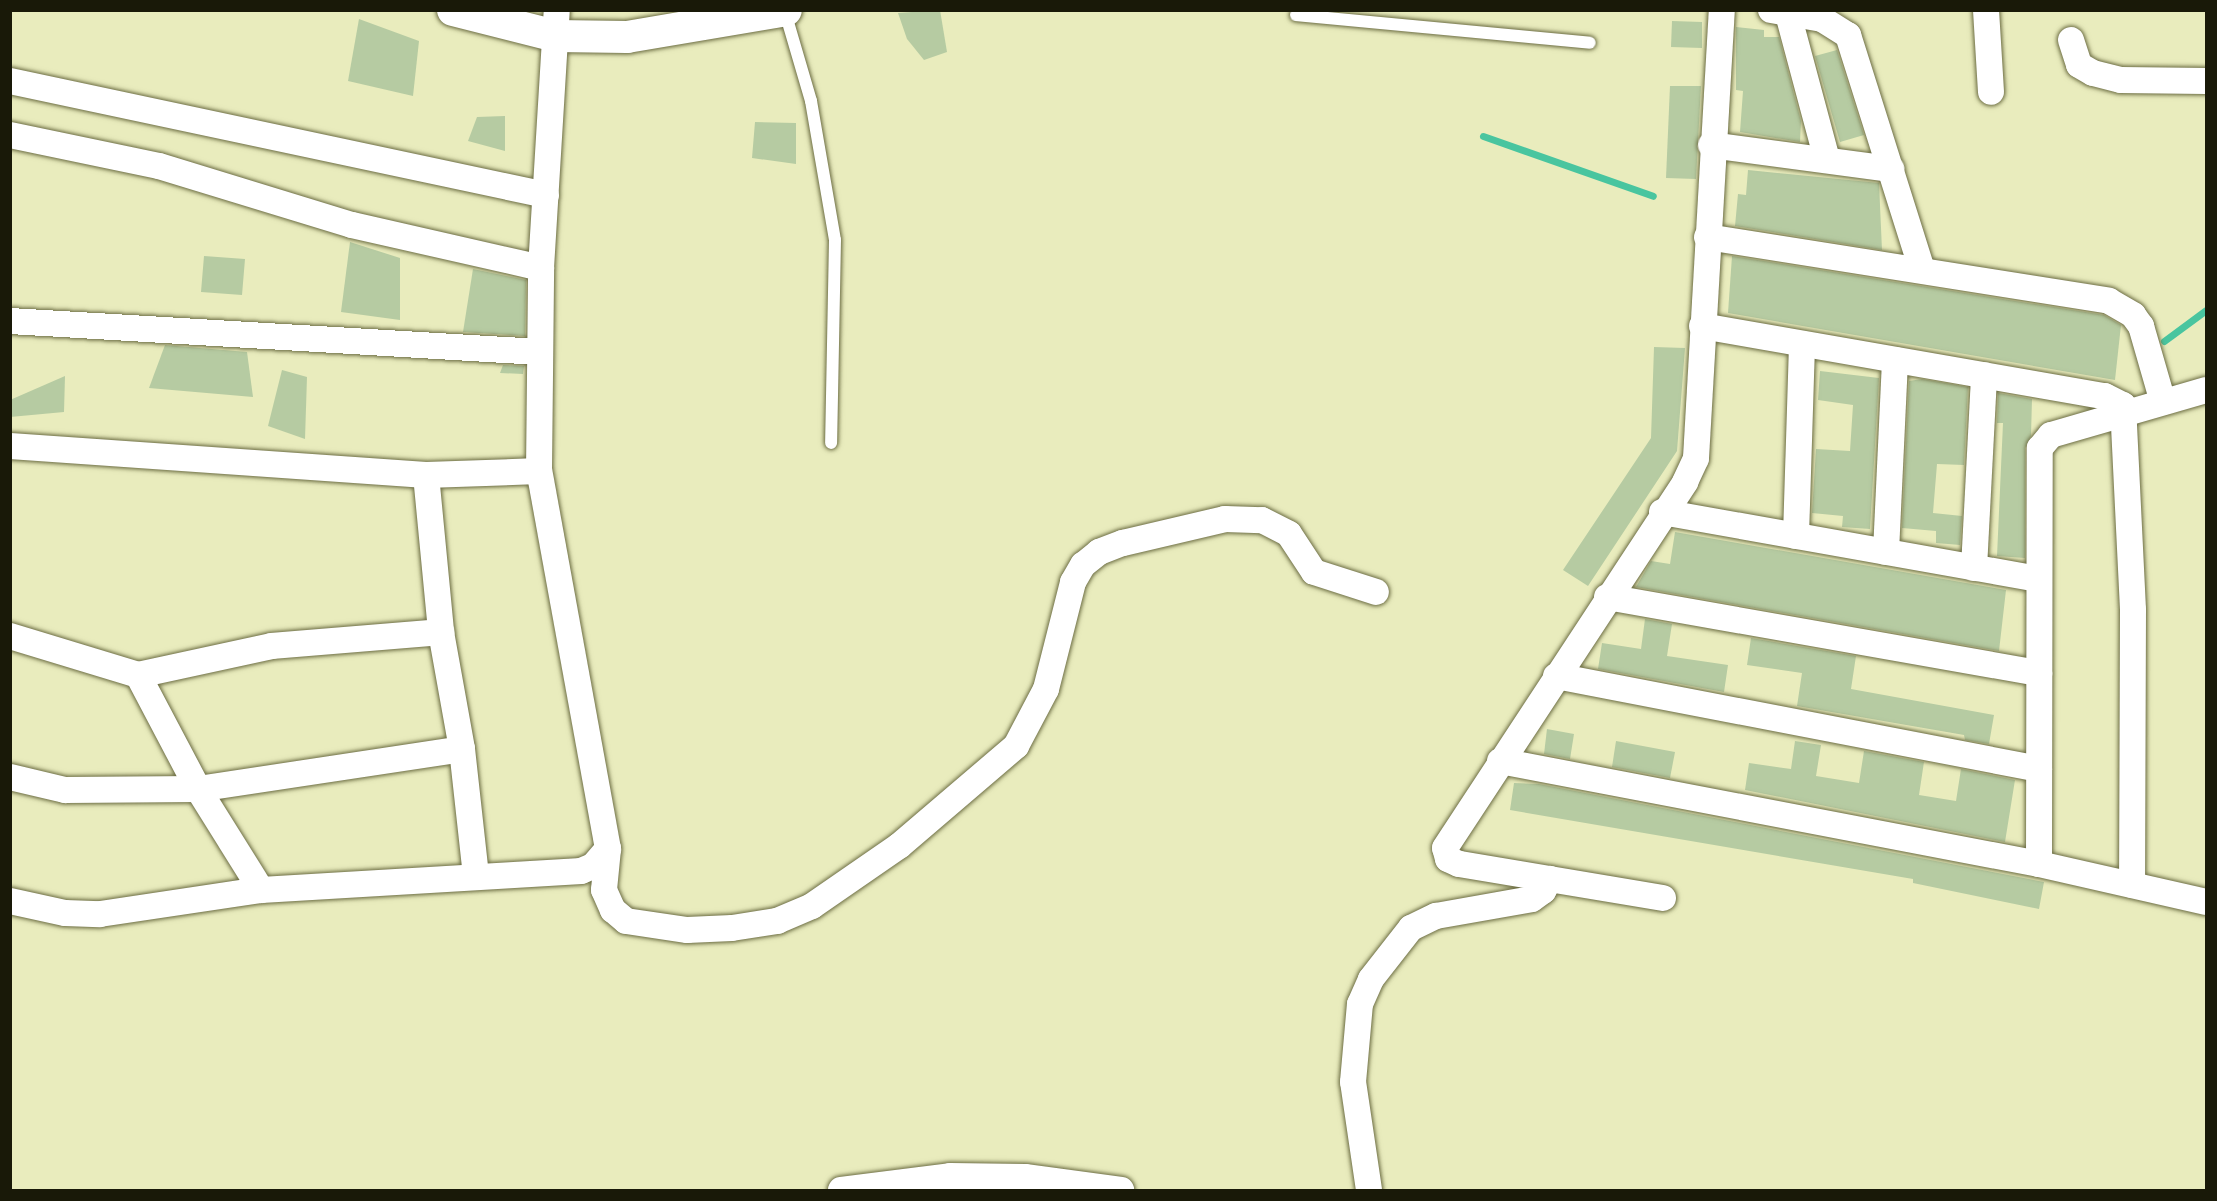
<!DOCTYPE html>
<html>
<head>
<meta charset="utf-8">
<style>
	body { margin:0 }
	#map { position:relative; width:2217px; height:1201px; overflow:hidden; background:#e9ecbd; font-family:Commissioner,sans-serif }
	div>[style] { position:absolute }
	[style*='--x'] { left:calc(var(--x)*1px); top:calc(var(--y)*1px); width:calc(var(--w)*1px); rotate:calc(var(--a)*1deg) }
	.stream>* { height:7px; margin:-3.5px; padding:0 3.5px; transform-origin:3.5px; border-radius:3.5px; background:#49c59f }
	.building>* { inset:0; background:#b6cba2 }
	.roads { filter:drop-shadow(0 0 2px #6c6d43) drop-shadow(0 0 2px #6c6d43) }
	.service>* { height:12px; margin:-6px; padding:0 6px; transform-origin:6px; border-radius:6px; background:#fff }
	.minor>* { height:26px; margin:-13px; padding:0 13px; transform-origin:13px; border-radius:13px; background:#fff }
	.tertiary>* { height:32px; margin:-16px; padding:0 16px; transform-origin:16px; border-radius:16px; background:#fff }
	span { translate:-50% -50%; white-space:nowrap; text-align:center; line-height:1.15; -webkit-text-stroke:5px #fff; paint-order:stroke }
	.frame { position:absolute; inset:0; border:12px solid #191908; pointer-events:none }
</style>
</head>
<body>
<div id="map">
	<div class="stream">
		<i style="--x:1483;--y:136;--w:180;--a:19.4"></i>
		<i style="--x:2164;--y:341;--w:52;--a:-36.4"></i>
	</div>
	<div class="building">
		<i style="clip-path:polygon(940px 10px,947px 52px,924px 60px,907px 39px,898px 13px)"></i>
		<i style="clip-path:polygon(359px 19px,419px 41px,413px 96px,348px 81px)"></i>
		<i style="clip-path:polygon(1672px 21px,1702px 22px,1702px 48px,1671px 47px)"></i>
		<i style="clip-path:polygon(1736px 27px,1764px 30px,1764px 37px,1779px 37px,1801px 121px,1800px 142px,1740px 132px,1743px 91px,1736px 90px)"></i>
		<i style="clip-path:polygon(1837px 50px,1864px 135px,1840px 142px,1815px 56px)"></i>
		<i style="clip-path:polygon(1670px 86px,1701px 86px,1696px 179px,1666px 178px)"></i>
		<i style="clip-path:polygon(505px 116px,505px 151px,468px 141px,477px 117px)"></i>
		<i style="clip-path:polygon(755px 122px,796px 123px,796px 164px,752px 158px)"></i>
		<i style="clip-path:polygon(1748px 170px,1879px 183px,1882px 250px,1735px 226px,1738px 194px,1746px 195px)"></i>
		<i style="clip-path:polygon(350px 242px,400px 258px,400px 320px,341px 312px)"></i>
		<i style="clip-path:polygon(204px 256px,245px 259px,242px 295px,201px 292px)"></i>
		<i style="clip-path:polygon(1732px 256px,2104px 315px,2121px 325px,2115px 380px,1728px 313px)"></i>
		<i style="clip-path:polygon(473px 269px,526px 280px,525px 336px,463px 332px)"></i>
		<i style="clip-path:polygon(165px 345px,247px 352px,253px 397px,149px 388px)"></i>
		<i style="clip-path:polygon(1654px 347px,1685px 348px,1677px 451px,1588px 586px,1563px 570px,1651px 438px)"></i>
		<i style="clip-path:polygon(503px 365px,524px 366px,523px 374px,500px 373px)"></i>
		<i style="clip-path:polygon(282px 370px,307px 377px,305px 439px,268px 426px)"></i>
		<i style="clip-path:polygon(1820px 371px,1879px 378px,1870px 529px,1842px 527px,1843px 516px,1812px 513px,1816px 449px,1850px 451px,1853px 405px,1818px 400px)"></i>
		<i style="clip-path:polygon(65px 376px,64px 412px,10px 417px,10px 400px)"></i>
		<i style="clip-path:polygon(1922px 379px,1968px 387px,1964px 465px,1937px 464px,1933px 513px,1962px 516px,1960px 545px,1936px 543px,1936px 531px,1902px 528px,1909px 381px)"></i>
		<i style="clip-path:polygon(1998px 393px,2032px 399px,2031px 436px,2025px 448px,2025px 558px,1997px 556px,2003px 423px,1997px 423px)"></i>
		<i style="clip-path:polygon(1675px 532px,2006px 590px,1999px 651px,1636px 587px,1651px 561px,1670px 564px)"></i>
		<i style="clip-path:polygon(1645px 619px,1672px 624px,1667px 656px,1728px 665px,1724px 692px,1598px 669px,1602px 643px,1641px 649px)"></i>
		<i style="clip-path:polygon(1751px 638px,1856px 656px,1851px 689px,1994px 715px,1989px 744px,1965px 740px,1964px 735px,1797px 706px,1802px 673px,1747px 665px)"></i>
		<i style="clip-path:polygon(1547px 729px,1574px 734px,1570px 759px,1544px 754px)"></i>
		<i style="clip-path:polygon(1616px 741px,1675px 752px,1670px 778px,1612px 767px)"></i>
		<i style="clip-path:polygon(1795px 741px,1821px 745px,1816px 776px,1859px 783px,1864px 751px,1924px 762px,1919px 795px,1956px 801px,1961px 769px,2015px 780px,2005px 842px,1745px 790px,1749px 763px,1791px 769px)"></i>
		<i style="clip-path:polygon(1514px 783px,1539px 784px,2044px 882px,2039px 909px,1913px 883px,1913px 879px,1510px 810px)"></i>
	</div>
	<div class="roads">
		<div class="service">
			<i style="--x:785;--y:12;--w:93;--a:73.7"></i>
			<i style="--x:811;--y:101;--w:141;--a:80.2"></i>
			<i style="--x:835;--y:240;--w:203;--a:91.1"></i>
			<i style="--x:1296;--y:15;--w:295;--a:5.4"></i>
		</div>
		<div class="minor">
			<i style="--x:1771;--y:10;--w:52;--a:10"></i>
			<i style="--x:1822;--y:19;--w:31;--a:32"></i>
			<i style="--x:1848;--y:35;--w:246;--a:72.5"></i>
			<i style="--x:1986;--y:10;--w:82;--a:86.5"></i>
			<i style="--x:1788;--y:14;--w:151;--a:75"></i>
			<i style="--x:2071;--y:40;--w:26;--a:72"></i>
			<i style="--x:2079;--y:65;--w:16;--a:30"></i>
			<i style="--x:2093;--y:73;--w:29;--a:14"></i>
			<i style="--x:2121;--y:80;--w:85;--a:0.7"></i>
			<i style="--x:10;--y:81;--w:548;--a:12.01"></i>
			<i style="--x:10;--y:135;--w:152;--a:11.8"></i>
			<i style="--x:159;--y:166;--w:202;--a:17"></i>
			<i style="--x:352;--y:225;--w:194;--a:12.8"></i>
			<i style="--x:1711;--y:145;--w:182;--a:7.6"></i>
			<i style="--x:1707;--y:237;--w:407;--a:9"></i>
			<i style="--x:2109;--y:301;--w:28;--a:30"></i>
			<i style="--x:2133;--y:315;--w:14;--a:54"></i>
			<i style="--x:2141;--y:326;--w:79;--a:73.9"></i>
			<i style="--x:10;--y:321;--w:531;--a:3.35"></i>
			<i style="--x:1702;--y:326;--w:409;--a:9.9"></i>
			<i style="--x:2105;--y:396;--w:20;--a:27"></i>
			<i style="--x:2123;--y:405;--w:205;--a:87.2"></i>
			<i style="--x:2133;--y:610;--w:275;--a:90.2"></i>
			<i style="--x:10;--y:446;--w:417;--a:4"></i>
			<i style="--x:426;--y:475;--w:113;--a:-2"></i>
			<i style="--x:426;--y:475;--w:158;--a:84.5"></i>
			<i style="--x:441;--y:632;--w:119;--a:79.8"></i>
			<i style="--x:462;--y:749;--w:127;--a:83.7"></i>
			<i style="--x:1662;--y:512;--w:382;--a:10.1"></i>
			<i style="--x:1796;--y:536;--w:192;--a:-88.2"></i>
			<i style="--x:1886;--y:552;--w:192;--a:-87.3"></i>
			<i style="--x:1974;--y:568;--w:193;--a:-87"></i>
			<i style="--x:1607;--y:597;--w:439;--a:10"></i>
			<i style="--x:10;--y:636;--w:134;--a:16.9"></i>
			<i style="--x:138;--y:675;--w:129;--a:62.2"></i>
			<i style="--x:198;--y:789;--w:119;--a:58"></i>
			<i style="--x:138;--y:675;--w:137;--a:-12.2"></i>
			<i style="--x:272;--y:646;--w:170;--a:-4.7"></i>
			<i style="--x:1556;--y:676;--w:492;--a:10.9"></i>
			<i style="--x:1500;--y:761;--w:549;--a:10.82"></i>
			<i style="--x:2039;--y:864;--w:171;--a:12.8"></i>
			<i style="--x:10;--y:777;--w:57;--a:13.3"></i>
			<i style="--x:65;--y:790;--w:133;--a:-0.4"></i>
			<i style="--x:198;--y:789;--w:267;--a:-8.6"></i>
			<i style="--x:608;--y:849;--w:41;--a:95.6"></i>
			<i style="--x:604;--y:890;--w:22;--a:66"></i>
			<i style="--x:613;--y:910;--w:17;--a:40"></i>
			<i style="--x:626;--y:921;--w:62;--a:8.4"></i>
			<i style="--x:687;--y:930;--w:45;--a:-2.5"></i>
			<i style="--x:732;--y:928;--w:46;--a:-8.8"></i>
			<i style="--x:777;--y:921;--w:38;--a:-23"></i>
			<i style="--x:812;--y:906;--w:106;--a:-34.6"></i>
			<i style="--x:899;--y:846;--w:154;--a:-40.5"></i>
			<i style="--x:1016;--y:746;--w:64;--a:-62.2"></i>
			<i style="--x:1046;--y:689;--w:110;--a:-75.8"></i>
			<i style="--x:1073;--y:582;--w:20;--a:-60"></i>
			<i style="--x:1083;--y:565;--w:21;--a:-39"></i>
			<i style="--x:1099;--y:552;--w:26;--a:-21"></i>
			<i style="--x:1123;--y:543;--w:105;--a:-13.2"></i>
			<i style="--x:1225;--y:519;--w:37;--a:2"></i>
			<i style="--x:1262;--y:520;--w:30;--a:27"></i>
			<i style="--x:1289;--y:534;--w:45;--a:56.7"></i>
			<i style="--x:1314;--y:572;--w:65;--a:17.9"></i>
			<i style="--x:2039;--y:864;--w:416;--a:-89.9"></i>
			<i style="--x:2040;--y:448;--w:17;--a:-50"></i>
			<i style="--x:2051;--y:435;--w:161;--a:-16.2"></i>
			<i style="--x:1663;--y:898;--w:207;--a:-170.5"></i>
			<i style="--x:1459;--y:864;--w:12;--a:-156"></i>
			<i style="--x:1448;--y:859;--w:11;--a:-105"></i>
			<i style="--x:1445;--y:848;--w:438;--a:-56.7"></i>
			<i style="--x:1685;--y:482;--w:26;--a:-65"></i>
			<i style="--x:1696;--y:458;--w:449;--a:-86.7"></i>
			<i style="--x:10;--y:901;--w:56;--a:12.3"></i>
			<i style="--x:65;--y:913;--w:35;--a:2"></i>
			<i style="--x:100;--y:914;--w:163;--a:-8.5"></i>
			<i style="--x:261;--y:890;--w:321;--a:-3.4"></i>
			<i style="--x:581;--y:871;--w:13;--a:-23"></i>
			<i style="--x:593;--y:866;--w:23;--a:-49"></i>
			<i style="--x:608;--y:849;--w:384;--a:-100.3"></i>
			<i style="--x:539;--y:471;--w:203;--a:-89.4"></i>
			<i style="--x:541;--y:268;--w:258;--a:-86.5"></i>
			<i style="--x:841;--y:1190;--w:110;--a:-7.3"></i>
			<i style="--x:950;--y:1176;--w:75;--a:0.8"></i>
			<i style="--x:1025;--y:1177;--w:97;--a:7.7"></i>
			<i style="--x:1369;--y:1190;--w:109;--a:-98.4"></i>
			<i style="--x:1353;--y:1082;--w:78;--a:-84.9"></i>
			<i style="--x:1360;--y:1004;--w:27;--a:-66"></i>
			<i style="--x:1371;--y:979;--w:65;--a:-51.9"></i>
			<i style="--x:1411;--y:928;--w:28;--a:-26"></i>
			<i style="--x:1436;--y:916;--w:97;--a:-10"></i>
			<i style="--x:1532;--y:899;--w:14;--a:-36"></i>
			<i style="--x:1543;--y:891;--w:14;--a:-60"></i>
		</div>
		<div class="tertiary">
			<i style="--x:453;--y:10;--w:106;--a:14.2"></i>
			<i style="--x:556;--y:36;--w:71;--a:0.8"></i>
			<i style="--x:627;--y:37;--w:161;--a:-9.6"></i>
		</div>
	</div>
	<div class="frame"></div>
</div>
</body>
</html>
